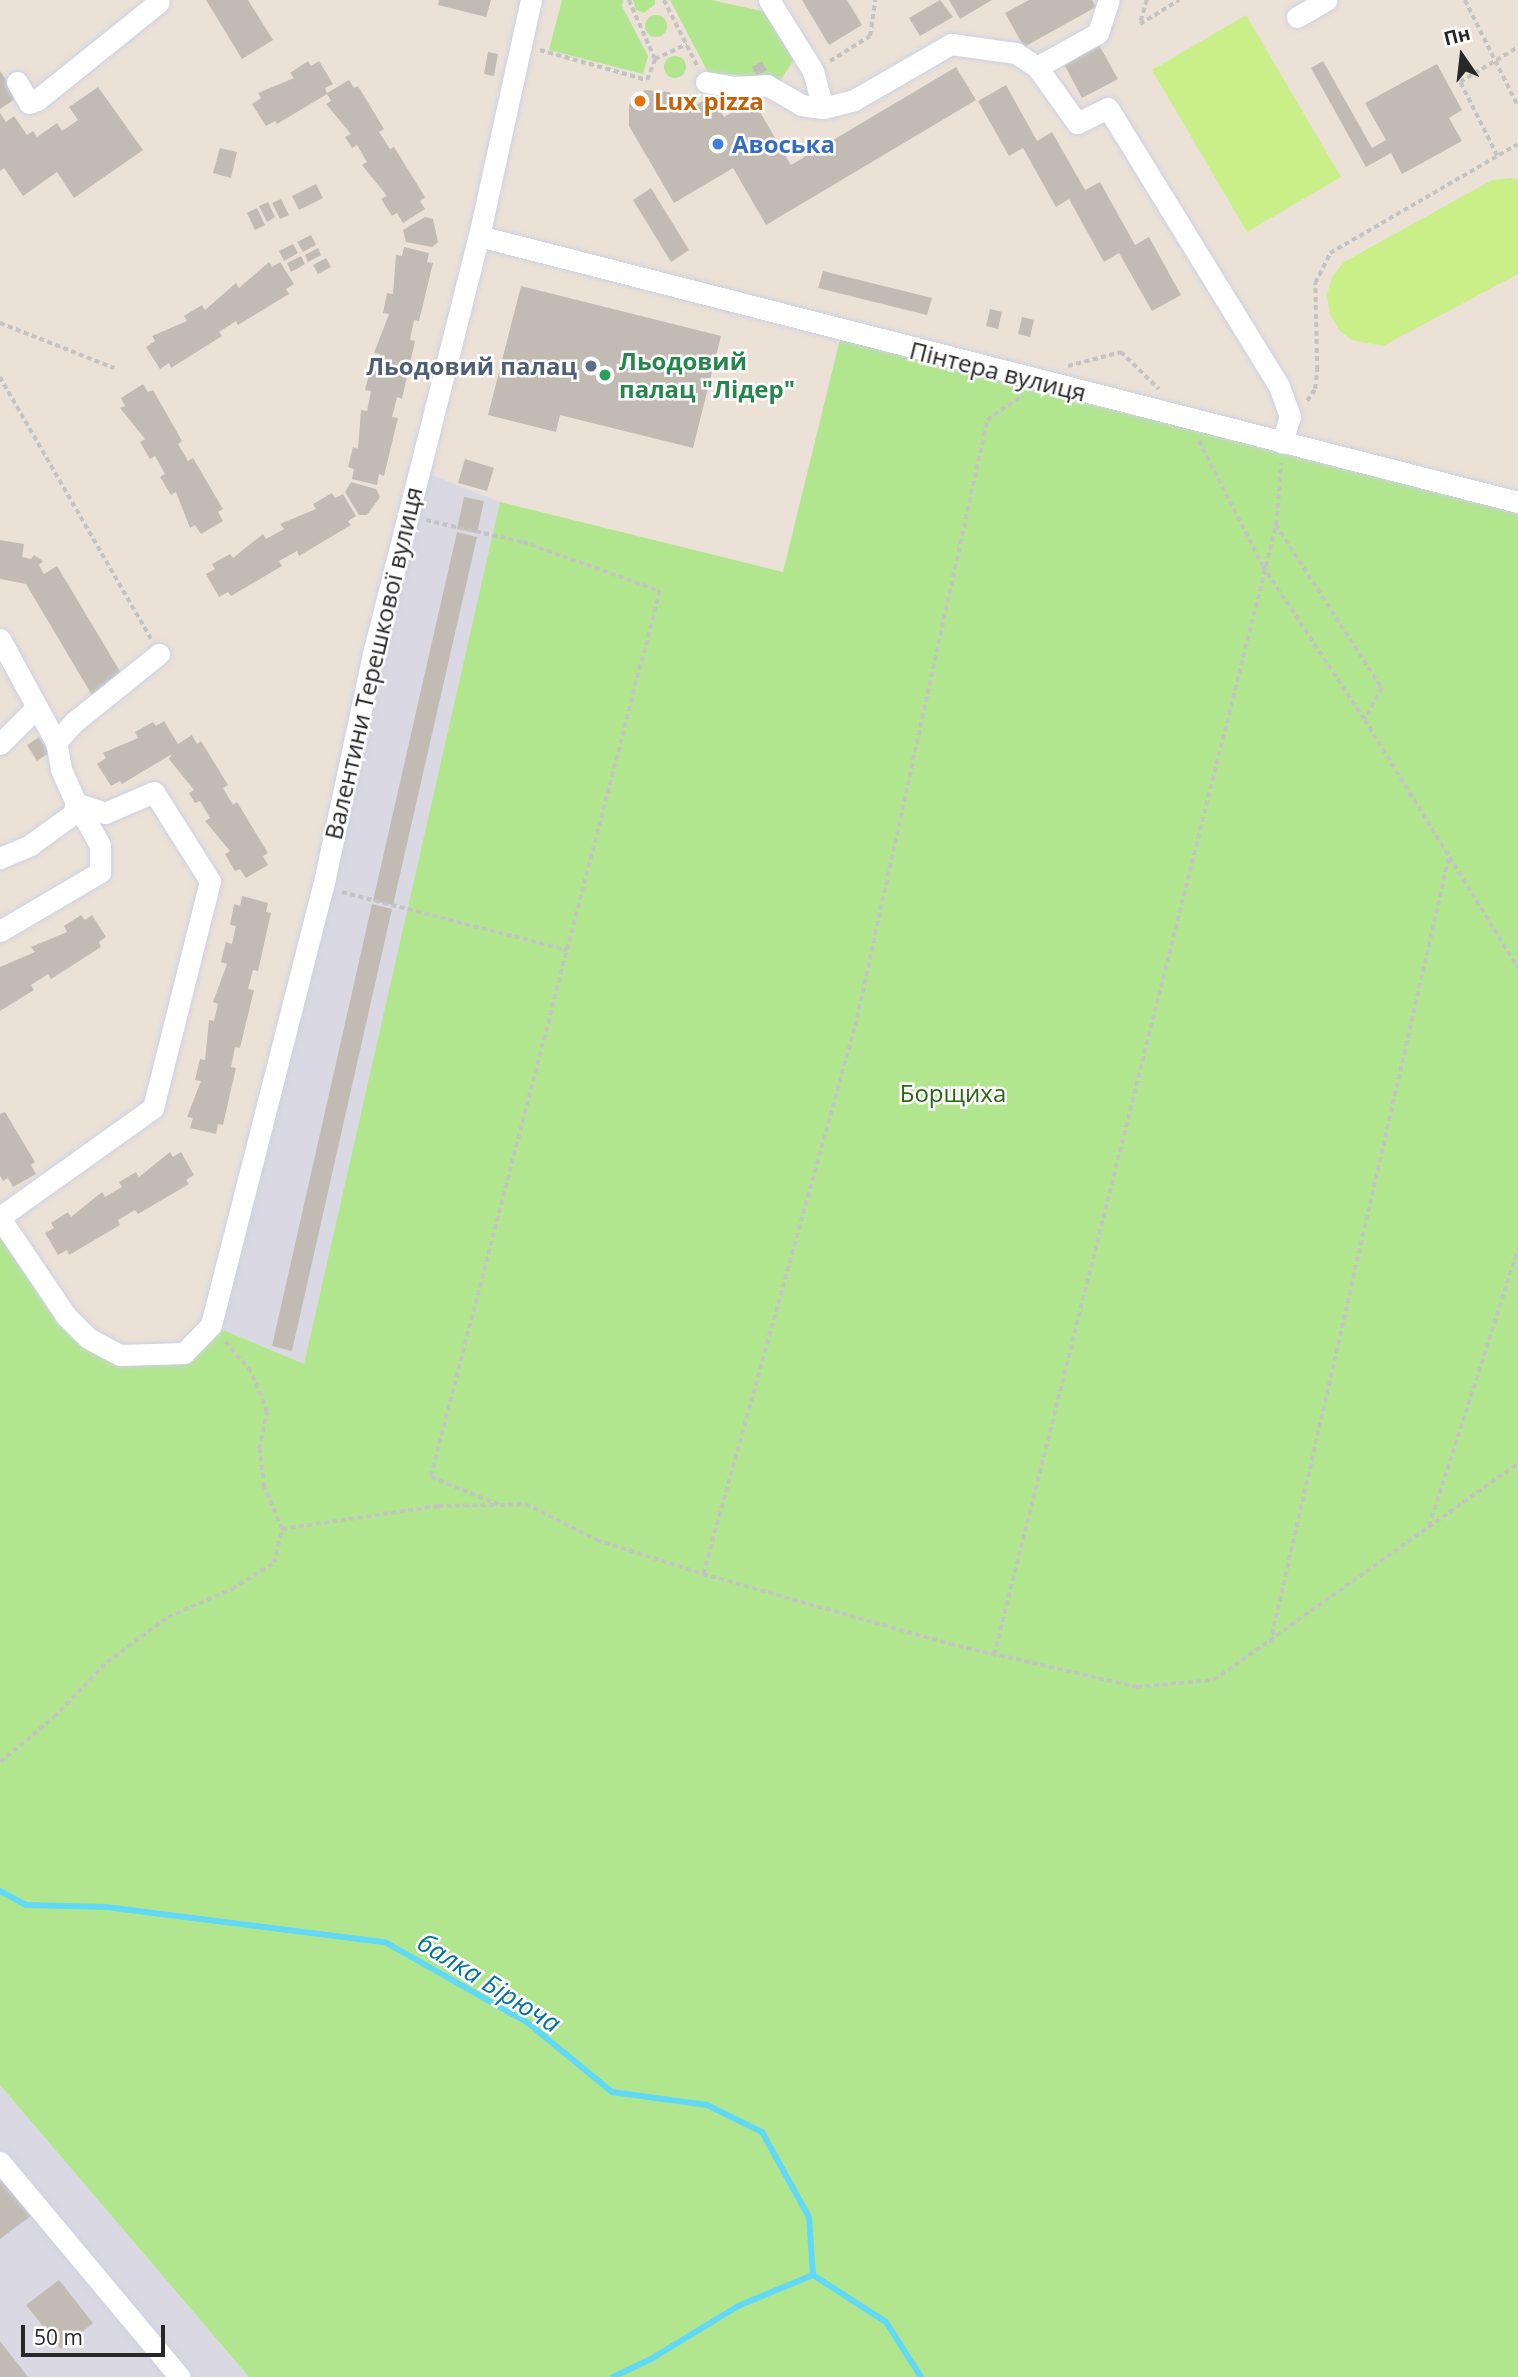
<!DOCTYPE html>
<html>
<head>
<meta charset="utf-8">
<style>
	body { margin:0 }
	#map { position:relative; width:1518px; height:2377px; overflow:hidden; background:#ebe1d7; font-family:"Open Sans",sans-serif }
	div>[style] { position:absolute }
	[style*='--x'] { left:calc(var(--x)*1px); top:calc(var(--y)*1px); width:calc(var(--w)*1px); rotate:calc(var(--a)*1deg) }
	.industrial>* { inset:0; background:#dad8e2 }
	.green>* { inset:0; background:#b2e68e }
	.round { border-radius:50% }
	.pitch>* { inset:0; background:#caef89 }
	.stream>* { height:6px; margin:-3px; padding:0 3px; transform-origin:3px; border-radius:3px; background:#61d8f6 }
	.building>* { inset:0; background:#c2bbb4 }
	.path>* { height:3.5px; margin-top:-1.75px; transform-origin:0; background:repeating-linear-gradient(90deg,#c3c3c3 0 5px,transparent 0 8.5px) }
	.roads { filter:drop-shadow(0 0 2px #ccd1e2) drop-shadow(0 0 2px #ccd1e2) }
	.minor>* { height:21px; margin:-10.5px; padding:0 10.5px; transform-origin:10.5px; border-radius:10.5px; background:#fff }
	.dots>* { width:19px; height:19px; translate:-50% -50%; box-sizing:border-box; border:4px solid #fff; border-radius:50% }
	span { translate:-50% -50%; white-space:nowrap; text-align:center; line-height:1.15; -webkit-text-stroke:5px #fff; paint-order:stroke }
	.food-label { font-size:24px; color:#c56008; font-weight:700 }
	.left { translate:0 -50%; text-align:left }
	.shop-label { font-size:24px; color:#366cbe; font-weight:700 }
	.leisure-label { font-size:24px; color:#27864d; font-weight:700 }
	.service-label { font-size:24px; color:#4e5e75; font-weight:700 }
	.right { translate:-100% -50%; text-align:right }
	.street-label { font-size:24px; color:#272727 }
	.park-label { font-size:24px; color:#2a6614 }
	.water-label { font-size:26px; color:#05729d; font-style:italic }
	.north { position:absolute; left:1427px; top:21px; width:70px; height:70px; -webkit-text-stroke:5px #fff; paint-order:stroke; rotate:346deg; font-size:19px; font-weight:700; line-height:28px; text-align:center; color:#272727 }
	.north::after { content:''; display:block; margin:auto; width:24px; height:32px; background:#272727; clip-path:polygon(50% 0,100% 100%,50% 72%,0 100%) }
	.scale { position:absolute; left:21px; top:2325px; width:144px; height:32px; box-sizing:border-box; border:4px solid #272727; border-top:0; padding-left:9px; font-size:21px; line-height:24px; white-space:nowrap; color:#272727; -webkit-text-stroke:5px #fff; paint-order:stroke }
</style>
</head>
<body>
<div id="map">
	<div class="industrial">
		<i style="clip-path:polygon(417px 469px,500px 502px,304px 1365px,211px 1325px,387px 651px,406px 515px)"></i>
		<i style="clip-path:polygon(0 2085px,249px 2377px,0 2377px)"></i>
	</div>
	<div class="green">
		<i style="clip-path:polygon(562px 0,623px 0,622px 6px,648px 56px,643px 74px,549px 50px)"></i>
		<i style="clip-path:polygon(633px 0,655px 0,655px 4px,644px 13px,636px 10px)"></i>
		<i style="clip-path:polygon(670px 0,711px 0,766px 12px,796px 56px,780px 81px,720px 73px,712px 80px)"></i>
		<i class="round" style="left:645px;top:15px;width:22px;height:22px"></i>
		<i class="round" style="left:664px;top:56px;width:22px;height:22px"></i>
		<i style="clip-path:polygon(842px 331px,1518px 502px,1518px 2377px,249px 2377px,0 2085px,0 1218px,66px 1316px,120px 1355px,184px 1353px,211px 1325px,304px 1364px,500px 502px,783px 572px)"></i>
	</div>
	<div class="pitch">
		<i style="clip-path:polygon(1246px 15px,1341px 177px,1247px 232px,1152px 70px)"></i>
		<i style="clip-path:polygon(1512px 178px,1518px 180px,1518px 274px,1383px 346px,1352px 340px,1339px 330px,1330px 314px,1327px 295px,1332px 277px,1344px 262px,1492px 180px)"></i>
	</div>
	<div class="stream">
		<i style="--x:0;--y:1891;--w:30;--a:28"></i>
		<i style="--x:26;--y:1905;--w:80;--a:1.4"></i>
		<i style="--x:106;--y:1907;--w:281;--a:7.2"></i>
		<i style="--x:385;--y:1942;--w:164;--a:29.5"></i>
		<i style="--x:528;--y:2023;--w:109;--a:39.4"></i>
		<i style="--x:612;--y:2092;--w:96;--a:7.8"></i>
		<i style="--x:707;--y:2105;--w:61;--a:26.1"></i>
		<i style="--x:762;--y:2132;--w:97;--a:61.1"></i>
		<i style="--x:809;--y:2217;--w:58;--a:86.1"></i>
		<i style="--x:813;--y:2275;--w:87;--a:32.8"></i>
		<i style="--x:886;--y:2322;--w:65;--a:57.5"></i>
		<i style="--x:613;--y:2377;--w:42;--a:-25.3"></i>
		<i style="--x:651;--y:2359;--w:102;--a:-31.3"></i>
		<i style="--x:738;--y:2306;--w:81;--a:-22.5"></i>
	</div>
	<div class="building">
		<i style="clip-path:polygon(206px 0,248px 0,273px 40px,242px 59px)"></i>
		<i style="clip-path:polygon(439px 0,491px 0,486px 17px,438px 5px)"></i>
		<i style="clip-path:polygon(802px 0,847px 0,862px 25px,829px 45px)"></i>
		<i style="clip-path:polygon(940px 0,953px 17px,920px 36px,909px 18px)"></i>
		<i style="clip-path:polygon(949px 0,992px 0,960px 19px)"></i>
		<i style="clip-path:polygon(1029px 0,1092px 0,1096px 7px,1024px 47px,1005px 13px)"></i>
		<i style="clip-path:polygon(1099px 45px,1118px 79px,1082px 98px,1064px 64px)"></i>
		<i style="clip-path:polygon(488px 52px,498px 54px,494px 76px,484px 74px)"></i>
		<i style="clip-path:polygon(308px 61px,311px 66px,319px 61px,333px 84px,325px 88px,327px 93px,349px 80px,354px 88px,358px 86px,384px 129px,379px 132px,390px 149px,394px 147px,425px 197px,420px 201px,425px 209px,403px 223px,397px 213px,392px 216px,381px 199px,387px 196px,362px 165px,367px 162px,357px 145px,352px 148px,345px 137px,351px 134px,326px 104px,331px 101px,327px 94px,277px 124px,275px 121px,266px 126px,252px 104px,261px 98px,258px 93px,294px 78px,290px 73px)"></i>
		<i style="clip-path:polygon(762px 61px,767px 70px,757px 76px,752px 67px)"></i>
		<i style="clip-path:polygon(1323px 61px,1372px 148px,1386px 140px,1365px 103px,1437px 64px,1462px 110px,1449px 118px,1462px 141px,1402px 174px,1391px 153px,1366px 167px,1311px 68px)"></i>
		<i style="clip-path:polygon(956px 67px,976px 100px,766px 225px,733px 168px,674px 203px,629px 126px,629px 105px,645px 90px,669px 92px,686px 111px,711px 96px,724px 117px,753px 100px,791px 165px)"></i>
		<i style="clip-path:polygon(0 71px,18px 97px,0 109px)"></i>
		<i style="clip-path:polygon(1006px 85px,1037px 141px,1052px 132px,1085px 190px,1100px 182px,1135px 245px,1149px 237px,1181px 295px,1152px 311px,1119px 253px,1104px 262px,1069px 199px,1056px 207px,1023px 148px,1009px 156px,978px 101px)"></i>
		<i style="clip-path:polygon(98px 87px,143px 150px,74px 198px,57px 172px,23px 196px,4px 168px,0 171px,0 113px,6px 122px,14px 116px,27px 135px,33px 131px,37px 137px,57px 123px,62px 131px,78px 120px,69px 107px)"></i>
		<i style="clip-path:polygon(220px 148px,237px 152px,231px 178px,213px 173px)"></i>
		<i style="clip-path:polygon(316px 184px,323px 198px,299px 210px,292px 196px)"></i>
		<i style="clip-path:polygon(651px 188px,689px 250px,671px 262px,633px 200px)"></i>
		<i style="clip-path:polygon(281px 199px,289px 215px,280px 219px,272px 203px)"></i>
		<i style="clip-path:polygon(268px 202px,275px 217px,267px 222px,259px 206px)"></i>
		<i style="clip-path:polygon(257px 208px,265px 225px,255px 230px,247px 213px)"></i>
		<i style="clip-path:polygon(425px 217px,433px 219px,438px 242px,432px 247px,406px 242px,403px 230px)"></i>
		<i style="clip-path:polygon(311px 235px,316px 245px,303px 252px,297px 242px)"></i>
		<i style="clip-path:polygon(293px 244px,298px 253px,284px 261px,279px 251px)"></i>
		<i style="clip-path:polygon(404px 247px,429px 253px,427px 262px,433px 263px,419px 321px,414px 320px,410px 340px,415px 341px,402px 399px,397px 397px,392px 417px,398px 418px,384px 476px,379px 474px,377px 485px,352px 479px,354px 469px,348px 467px,353px 447px,358px 449px,361px 410px,367px 411px,371px 391px,365px 390px,370px 370px,376px 371px,380px 354px,374px 353px,389px 314px,383px 313px,387px 293px,393px 294px,396px 255px,402px 256px)"></i>
		<i style="clip-path:polygon(318px 248px,321px 255px,308px 262px,305px 255px)"></i>
		<i style="clip-path:polygon(301px 256px,305px 264px,291px 272px,287px 263px)"></i>
		<i style="clip-path:polygon(326px 258px,331px 267px,318px 274px,313px 265px)"></i>
		<i style="clip-path:polygon(269px 262px,272px 267px,280px 262px,294px 284px,286px 289px,289px 294px,238px 325px,236px 321px,219px 332px,222px 336px,171px 368px,169px 363px,160px 369px,146px 347px,155px 341px,152px 336px,187px 321px,184px 316px,202px 305px,205px 310px,236px 283px,239px 288px)"></i>
		<i style="clip-path:polygon(823px 271px,932px 298px,927px 315px,818px 288px)"></i>
		<i style="clip-path:polygon(521px 286px,721px 336px,693px 448px,560px 415px,556px 432px,488px 415px)"></i>
		<i style="clip-path:polygon(990px 309px,1002px 312px,998px 329px,986px 326px)"></i>
		<i style="clip-path:polygon(1022px 317px,1034px 320px,1030px 337px,1018px 334px)"></i>
		<i style="clip-path:polygon(143px 384px,148px 392px,153px 390px,182px 441px,178px 444px,188px 461px,193px 458px,223px 509px,218px 512px,223px 521px,201px 534px,195px 525px,190px 528px,176px 492px,171px 495px,160px 477px,165px 474px,155px 456px,150px 459px,140px 442px,145px 439px,120px 408px,125px 406px,121px 398px)"></i>
		<i style="clip-path:polygon(465px 459px,494px 468px,487px 491px,458px 483px)"></i>
		<i style="clip-path:polygon(351px 482px,376px 489px,380px 497px,367px 515px,359px 515px,345px 492px)"></i>
		<i style="clip-path:polygon(332px 493px,335px 498px,343px 494px,356px 516px,348px 521px,351px 525px,299px 556px,297px 551px,279px 561px,282px 566px,231px 596px,228px 592px,219px 597px,206px 574px,215px 569px,212px 564px,230px 554px,233px 558px,263px 534px,266px 539px,284px 529px,280px 524px,316px 509px,313px 504px)"></i>
		<i style="clip-path:polygon(464px 497px,484px 501px,477px 533px,457px 529px)"></i>
		<i style="clip-path:polygon(457px 532px,477px 537px,393px 905px,373px 901px)"></i>
		<i style="clip-path:polygon(0 540px,24px 544px,22px 557px,31px 559px,34px 555px,43px 561px,39px 565px,44px 574px,57px 566px,130px 688px,99px 707px,26px 584px,0 579px)"></i>
		<i style="clip-path:polygon(164px 721px,178px 744px,192px 735px,197px 744px,201px 741px,228px 785px,223px 788px,233px 805px,237px 802px,268px 853px,263px 856px,268px 865px,246px 878px,240px 869px,235px 871px,225px 854px,230px 851px,205px 821px,210px 818px,200px 801px,195px 803px,189px 793px,194px 790px,169px 759px,172px 754px,122px 784px,120px 781px,111px 786px,97px 764px,106px 758px,103px 753px,138px 738px,135px 732px,153px 722px,156px 726px)"></i>
		<i style="clip-path:polygon(39px 737px,49px 753px,37px 761px,27px 745px)"></i>
		<i style="clip-path:polygon(242px 896px,268px 903px,266px 912px,271px 913px,258px 971px,253px 970px,248px 989px,254px 990px,240px 1048px,235px 1047px,231px 1067px,236px 1068px,223px 1125px,218px 1124px,216px 1134px,190px 1128px,193px 1118px,187px 1117px,201px 1081px,195px 1080px,200px 1059px,205px 1060px,209px 1020px,214px 1021px,218px 1004px,213px 1002px,227px 964px,221px 962px,226px 942px,232px 944px,236px 926px,230px 925px,234px 904px,240px 906px)"></i>
		<i style="clip-path:polygon(372px 904px,392px 909px,292px 1351px,272px 1346px)"></i>
		<i style="clip-path:polygon(81px 915px,85px 920px,92px 915px,106px 937px,99px 942px,101px 947px,51px 979px,48px 974px,31px 985px,34px 990px,0 1011px,0 967px,35px 952px,31px 947px,67px 932px,64px 926px)"></i>
		<i style="clip-path:polygon(5px 1112px,35px 1162px,31px 1165px,36px 1174px,13px 1187px,8px 1178px,3px 1181px,0 1176px,0 1114px)"></i>
		<i style="clip-path:polygon(170px 1152px,173px 1157px,181px 1152px,194px 1175px,186px 1180px,189px 1184px,138px 1214px,135px 1210px,118px 1220px,120px 1225px,69px 1255px,67px 1250px,58px 1255px,45px 1233px,54px 1228px,51px 1223px,68px 1212px,71px 1217px,102px 1192px,105px 1197px,122px 1187px,119px 1182px,136px 1172px,139px 1177px)"></i>
		<i style="clip-path:polygon(0 2175px,32px 2215px,0 2239px)"></i>
		<i style="clip-path:polygon(59px 2280px,93px 2323px,61px 2349px,26px 2305px)"></i>
		<i style="clip-path:polygon(0 2341px,28px 2377px,0 2377px)"></i>
	</div>
	<div class="path">
		<i style="--x:629;--y:0;--w:64;--a:66.2"></i>
		<i style="--x:664;--y:0;--w:75;--a:63.1"></i>
		<i style="--x:1147;--y:0;--w:25;--a:106"></i>
		<i style="--x:1140;--y:24;--w:46;--a:-31.6"></i>
		<i style="--x:1465;--y:0;--w:119;--a:63.4"></i>
		<i style="--x:540;--y:50;--w:111;--a:15.7"></i>
		<i style="--x:647;--y:80;--w:22;--a:-69"></i>
		<i style="--x:655;--y:59;--w:35;--a:-25"></i>
		<i style="--x:830;--y:61;--w:47;--a:-32"></i>
		<i style="--x:870;--y:36;--w:36;--a:-82"></i>
		<i style="--x:1497;--y:156;--w:83;--a:-116.6"></i>
		<i style="--x:1460;--y:82;--w:68;--a:-31.1"></i>
		<i style="--x:0;--y:323;--w:123;--a:21.5"></i>
		<i style="--x:1068;--y:366;--w:55;--a:-14.8"></i>
		<i style="--x:1121;--y:352;--w:53;--a:44.2"></i>
		<i style="--x:0;--y:377;--w:302;--a:60"></i>
		<i style="--x:1307;--y:401;--w:14;--a:-56"></i>
		<i style="--x:1315;--y:389;--w:19;--a:-84"></i>
		<i style="--x:1317;--y:370;--w:87;--a:-91.3"></i>
		<i style="--x:1315;--y:283;--w:34;--a:-63"></i>
		<i style="--x:1330;--y:253;--w:217;--a:-30.1"></i>
		<i style="--x:1199;--y:441;--w:140;--a:62.9"></i>
		<i style="--x:1263;--y:566;--w:185;--a:56.5"></i>
		<i style="--x:1365;--y:720;--w:291;--a:58.3"></i>
		<i style="--x:426;--y:520;--w:99;--a:12.8"></i>
		<i style="--x:523;--y:542;--w:145;--a:19.7"></i>
		<i style="--x:660;--y:591;--w:915;--a:104.49"></i>
		<i style="--x:431;--y:1477;--w:74;--a:22.1"></i>
		<i style="--x:500;--y:1505;--w:26;--a:-2"></i>
		<i style="--x:526;--y:1504;--w:80;--a:26.9"></i>
		<i style="--x:597;--y:1540;--w:111;--a:17.8"></i>
		<i style="--x:703;--y:1574;--w:257;--a:15.8"></i>
		<i style="--x:950;--y:1644;--w:192;--a:12.9"></i>
		<i style="--x:1137;--y:1687;--w:77;--a:-5.2"></i>
		<i style="--x:1214;--y:1680;--w:374;--a:-35.5"></i>
		<i style="--x:1276;--y:525;--w:194;--a:57"></i>
		<i style="--x:1382;--y:688;--w:36;--a:118"></i>
		<i style="--x:342;--y:892;--w:232;--a:14.5"></i>
		<i style="--x:1429;--y:1526;--w:291;--a:-72.2"></i>
		<i style="--x:282;--y:1529;--w:158;--a:-8.4"></i>
		<i style="--x:438;--y:1506;--w:60;--a:-1"></i>
		<i style="--x:703;--y:1574;--w:569;--a:-74.5"></i>
		<i style="--x:855;--y:1026;--w:620;--a:-77.71"></i>
		<i style="--x:987;--y:420;--w:44;--a:-34.8"></i>
		<i style="--x:1270;--y:1643;--w:807;--a:-77.19"></i>
		<i style="--x:994;--y:1655;--w:1165;--a:-75.99"></i>
		<i style="--x:1276;--y:525;--w:62;--a:-85.4"></i>
		<i style="--x:0;--y:1762;--w:70;--a:-39.8"></i>
		<i style="--x:54;--y:1717;--w:76;--a:-46.1"></i>
		<i style="--x:107;--y:1662;--w:76;--a:-36.4"></i>
		<i style="--x:168;--y:1617;--w:70;--a:-23.6"></i>
		<i style="--x:232;--y:1589;--w:49;--a:-31.8"></i>
		<i style="--x:274;--y:1563;--w:35;--a:-77"></i>
		<i style="--x:282;--y:1529;--w:46;--a:-113.2"></i>
		<i style="--x:264;--y:1487;--w:38;--a:-97"></i>
		<i style="--x:259;--y:1449;--w:38;--a:-78"></i>
		<i style="--x:267;--y:1412;--w:43;--a:-111.8"></i>
		<i style="--x:251;--y:1372;--w:41;--a:-131.1"></i>
	</div>
	<div class="roads">
		<div class="minor">
			<i style="--x:769;--y:0;--w:84;--a:58.2"></i>
			<i style="--x:813;--y:71;--w:38;--a:75"></i>
			<i style="--x:1297;--y:17;--w:34;--a:-30"></i>
			<i style="--x:1037;--y:67;--w:70;--a:-29.1"></i>
			<i style="--x:1098;--y:33;--w:35;--a:-72"></i>
			<i style="--x:17;--y:82;--w:24;--a:60"></i>
			<i style="--x:29;--y:103;--w:9;--a:-21"></i>
			<i style="--x:37;--y:100;--w:156;--a:-38.8"></i>
			<i style="--x:706;--y:82;--w:28;--a:10"></i>
			<i style="--x:734;--y:87;--w:33;--a:-3"></i>
			<i style="--x:767;--y:85;--w:39;--a:30"></i>
			<i style="--x:801;--y:105;--w:22;--a:8"></i>
			<i style="--x:823;--y:108;--w:32;--a:-14"></i>
			<i style="--x:854;--y:100;--w:112;--a:-30"></i>
			<i style="--x:951;--y:44;--w:66;--a:7.9"></i>
			<i style="--x:1016;--y:53;--w:25;--a:34"></i>
			<i style="--x:1037;--y:67;--w:69;--a:54.5"></i>
			<i style="--x:1077;--y:123;--w:34;--a:-26"></i>
			<i style="--x:1108;--y:108;--w:326;--a:58.4"></i>
			<i style="--x:1279;--y:386;--w:32;--a:70"></i>
			<i style="--x:1290;--y:416;--w:28;--a:107"></i>
			<i style="--x:479;--y:236;--w:1073;--a:14.36"></i>
			<i style="--x:0;--y:639;--w:117;--a:61.5"></i>
			<i style="--x:0;--y:744;--w:52;--a:-45"></i>
			<i style="--x:0;--y:858;--w:33;--a:-23"></i>
			<i style="--x:30;--y:845;--w:53;--a:-35.8"></i>
			<i style="--x:73;--y:814;--w:11;--a:-75"></i>
			<i style="--x:76;--y:803;--w:37;--a:-114"></i>
			<i style="--x:61;--y:769;--w:27;--a:-100"></i>
			<i style="--x:56;--y:742;--w:27;--a:-48"></i>
			<i style="--x:74;--y:722;--w:109;--a:-38.7"></i>
			<i style="--x:0;--y:931;--w:116;--a:-30.5"></i>
			<i style="--x:100;--y:872;--w:27;--a:-90"></i>
			<i style="--x:100;--y:845;--w:48;--a:-119.7"></i>
			<i style="--x:0;--y:1217;--w:188;--a:-35.5"></i>
			<i style="--x:153;--y:1108;--w:234;--a:-75.9"></i>
			<i style="--x:210;--y:881;--w:105;--a:-122.2"></i>
			<i style="--x:154;--y:792;--w:53;--a:156.8"></i>
			<i style="--x:105;--y:813;--w:31;--a:-161"></i>
			<i style="--x:0;--y:1218;--w:118;--a:56"></i>
			<i style="--x:66;--y:1316;--w:31;--a:45"></i>
			<i style="--x:88;--y:1338;--w:36;--a:28"></i>
			<i style="--x:120;--y:1355;--w:64;--a:-1.8"></i>
			<i style="--x:184;--y:1353;--w:39;--a:-46"></i>
			<i style="--x:211;--y:1325;--w:452;--a:-75.7"></i>
			<i style="--x:323;--y:887;--w:242;--a:-77.9"></i>
			<i style="--x:374;--y:650;--w:427;--a:-75.8"></i>
			<i style="--x:479;--y:236;--w:242;--a:-77.6"></i>
			<i style="--x:0;--y:2162;--w:280;--a:50.1"></i>
		</div>
	</div>
	<div class="dots">
		<i style="left:640px;top:101px;background:#e8710a"></i>
		<i style="left:718px;top:144px;background:#3f7fe0"></i>
		<i style="left:591px;top:366px;background:#5c6f8a"></i>
		<i style="left:605px;top:375px;background:#2e9e5b"></i>
	</div>
	<div class="food-label">
		<span class="left" style="left:654px;top:101px">Lux pizza</span>
	</div>
	<div class="shop-label">
		<span class="left" style="left:732px;top:144px">Авоська</span>
	</div>
	<div class="leisure-label">
		<span class="left" style="left:619px;top:375px">Льодовий<br>палац "Лідер"</span>
	</div>
	<div class="service-label">
		<span class="right" style="left:577px;top:366px">Льодовий палац</span>
	</div>
	<div class="street-label">
		<span style="left:998px;top:371px;rotate:14deg">Пінтера вулиця</span>
		<span style="left:373px;top:663px;rotate:-77deg">Валентини Терешкової вулиця</span>
	</div>
	<div class="park-label">
		<span style="left:953px;top:1093px">Борщиха</span>
	</div>
	<div class="water-label">
		<span style="left:489px;top:1983px;rotate:32deg">балка Бірюча</span>
	</div>
	<div class="north">Пн</div>
	<div class="scale">50 m</div>
</div>
</body>
</html>
